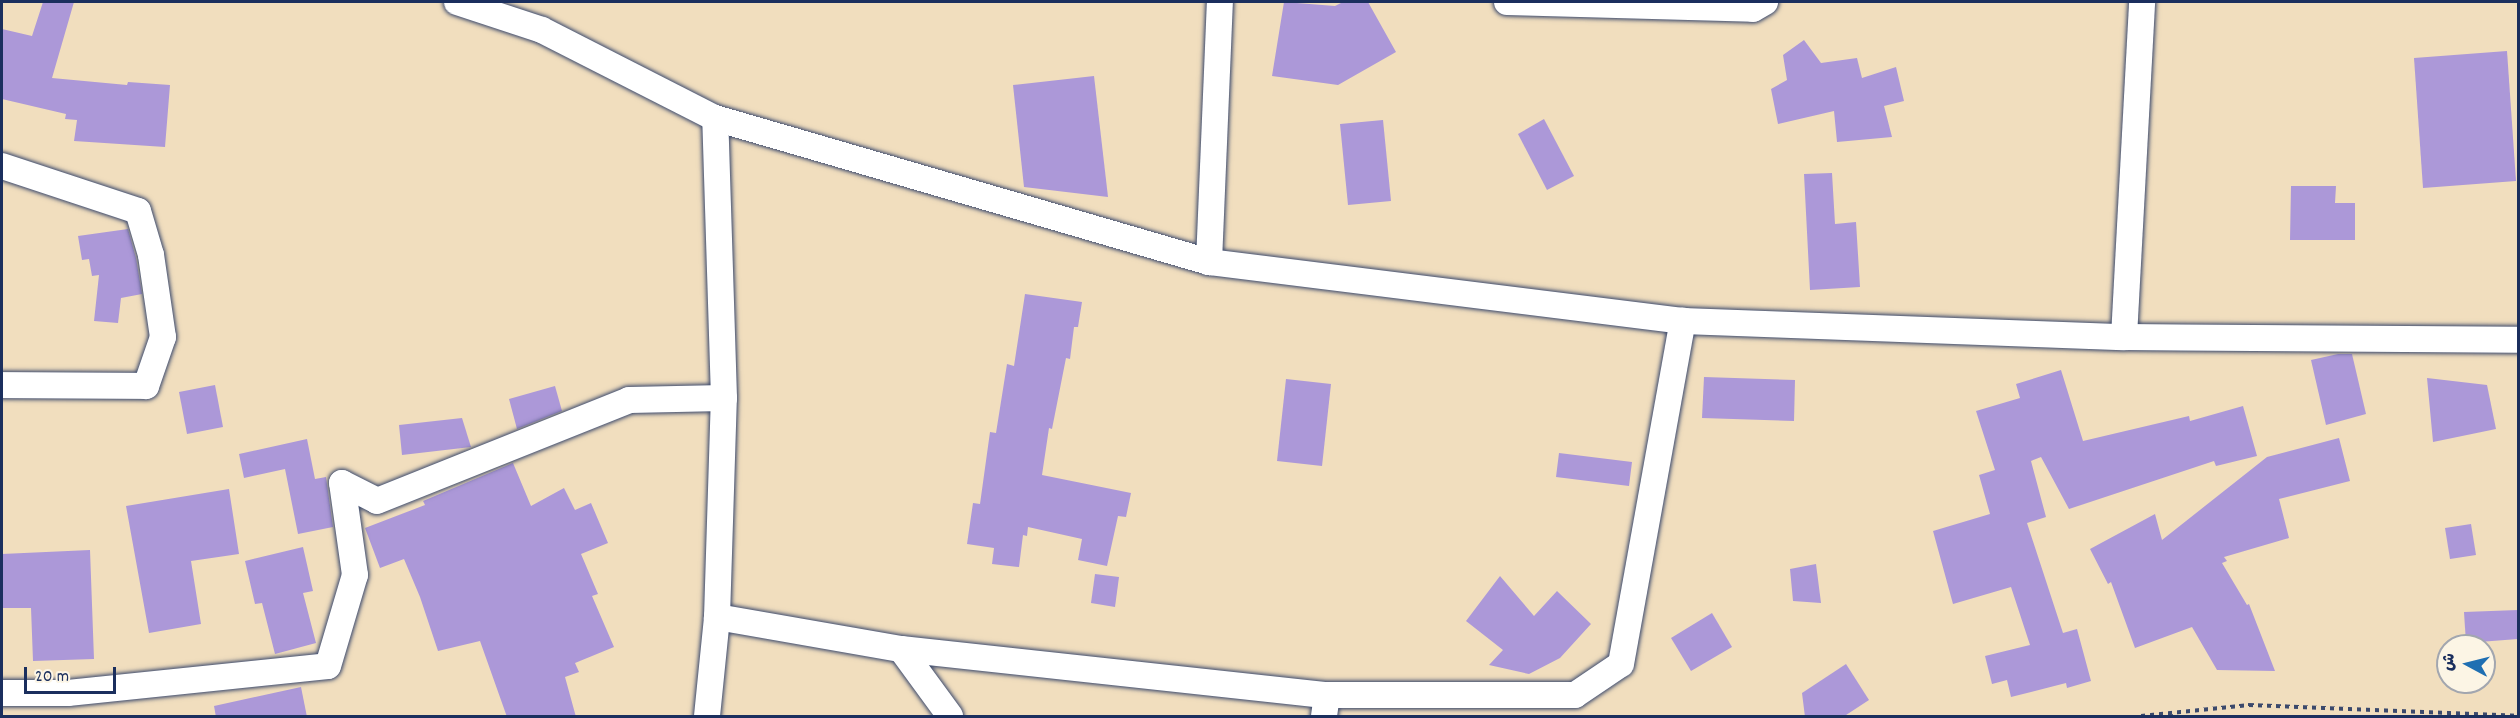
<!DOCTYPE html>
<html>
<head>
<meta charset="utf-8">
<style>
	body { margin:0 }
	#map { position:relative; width:2520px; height:718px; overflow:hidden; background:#f1debe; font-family:Dekko,"Playpen Sans Arabic",sans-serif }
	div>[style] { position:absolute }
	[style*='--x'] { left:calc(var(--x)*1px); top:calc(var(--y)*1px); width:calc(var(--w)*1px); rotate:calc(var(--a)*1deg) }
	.building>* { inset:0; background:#ac98d8 }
	.path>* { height:4px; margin-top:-2px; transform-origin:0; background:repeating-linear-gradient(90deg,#3b496c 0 4.5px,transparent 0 9px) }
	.roads { filter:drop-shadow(0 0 2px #3b496c) drop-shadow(0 0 2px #3b496c) }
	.minor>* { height:26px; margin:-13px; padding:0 13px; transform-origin:13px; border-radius:13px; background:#fff }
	span { translate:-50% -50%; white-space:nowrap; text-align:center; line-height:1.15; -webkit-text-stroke:4.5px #fcf5e5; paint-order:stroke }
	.frame { position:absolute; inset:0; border:3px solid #1b2f5e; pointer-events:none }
	.north { position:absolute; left:2436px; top:634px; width:60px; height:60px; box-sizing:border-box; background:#fcf5e5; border:2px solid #a2a6af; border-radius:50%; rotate:277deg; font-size:16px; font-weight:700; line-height:24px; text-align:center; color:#1b2f5e }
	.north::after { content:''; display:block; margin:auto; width:21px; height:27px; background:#1f6fb2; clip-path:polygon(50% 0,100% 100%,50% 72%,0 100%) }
	.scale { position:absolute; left:24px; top:667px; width:92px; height:27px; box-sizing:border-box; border:3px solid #1b2f5e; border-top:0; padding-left:8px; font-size:18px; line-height:21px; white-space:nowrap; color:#1b2f5e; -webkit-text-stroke:4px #fcf5e5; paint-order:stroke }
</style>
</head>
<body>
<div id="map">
	<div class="building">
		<i style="clip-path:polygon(43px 2px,74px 2px,52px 78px,127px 85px,128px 82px,170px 85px,165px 147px,74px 141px,77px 120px,65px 119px,66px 114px,2px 99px,2px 29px,32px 36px)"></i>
		<i style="clip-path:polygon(1284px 2px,1335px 6px,1343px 2px,1368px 2px,1396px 52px,1338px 85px,1272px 76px)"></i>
		<i style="clip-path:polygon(1804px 40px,1821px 63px,1857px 58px,1862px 78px,1896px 67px,1904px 101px,1884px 106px,1892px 137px,1837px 142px,1834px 111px,1778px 124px,1771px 89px,1787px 80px,1783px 55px)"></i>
		<i style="clip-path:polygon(2507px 51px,2516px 181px,2423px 188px,2414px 58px)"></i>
		<i style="clip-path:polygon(1094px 76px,1108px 197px,1024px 187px,1013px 85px)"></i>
		<i style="clip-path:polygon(1544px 119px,1574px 176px,1547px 190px,1518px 134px)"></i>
		<i style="clip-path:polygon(1383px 120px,1391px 201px,1348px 205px,1340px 124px)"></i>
		<i style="clip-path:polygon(1832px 173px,1835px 224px,1856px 222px,1860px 287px,1810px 290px,1804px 174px)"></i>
		<i style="clip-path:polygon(2291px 186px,2336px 186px,2335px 203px,2355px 203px,2355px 240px,2290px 240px)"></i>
		<i style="clip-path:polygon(128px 229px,136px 258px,142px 294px,121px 298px,118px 323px,94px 321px,99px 275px,92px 276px,89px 259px,82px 260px,78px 236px)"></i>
		<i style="clip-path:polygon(1025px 294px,1082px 302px,1078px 327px,1074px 327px,1070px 359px,1066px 358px,1052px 429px,1049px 428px,1042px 475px,1131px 493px,1126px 517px,1118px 516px,1107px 566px,1078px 560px,1082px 539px,1028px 527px,1027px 536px,1023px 535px,1019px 567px,992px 564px,994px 548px,967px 544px,973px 503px,980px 504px,990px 432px,996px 433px,1007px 364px,1014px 366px)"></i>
		<i style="clip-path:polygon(2338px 354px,2352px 354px,2366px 414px,2326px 425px,2311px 360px)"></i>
		<i style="clip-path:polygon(2061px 370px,2083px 441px,2189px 416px,2190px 421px,2243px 406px,2257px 456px,2216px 466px,2214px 461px,2069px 509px,2041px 457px,2031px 461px,2046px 517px,2027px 523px,2063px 633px,2077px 629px,2091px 681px,2067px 688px,2066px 683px,2011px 697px,2007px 680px,1992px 684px,1985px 656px,2030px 645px,2011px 587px,1953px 604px,1933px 531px,1990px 514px,1979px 475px,1995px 470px,1976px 411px,2020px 398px,2016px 384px)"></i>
		<i style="clip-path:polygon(1704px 377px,1795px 380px,1794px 421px,1702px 418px)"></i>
		<i style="clip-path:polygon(2427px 378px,2487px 385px,2496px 429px,2433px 442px)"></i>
		<i style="clip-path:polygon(1286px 379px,1331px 384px,1322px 466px,1277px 461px)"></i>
		<i style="clip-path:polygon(215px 385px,223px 427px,187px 434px,179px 392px)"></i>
		<i style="clip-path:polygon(555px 386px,562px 411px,517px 429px,509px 399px)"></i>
		<i style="clip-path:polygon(462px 418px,471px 447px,402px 455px,399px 425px)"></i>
		<i style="clip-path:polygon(2339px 438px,2350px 481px,2279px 499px,2289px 538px,2224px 557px,2227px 561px,2222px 563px,2247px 605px,2249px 604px,2275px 671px,2217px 670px,2192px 627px,2135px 648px,2111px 582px,2108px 584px,2090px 549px,2155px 514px,2162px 540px,2267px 457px)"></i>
		<i style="clip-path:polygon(307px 439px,315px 479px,326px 477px,333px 527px,298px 534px,285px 469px,244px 478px,239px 454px)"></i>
		<i style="clip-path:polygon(1559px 453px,1632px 462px,1629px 486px,1556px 477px)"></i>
		<i style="clip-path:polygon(513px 463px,531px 506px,564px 488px,575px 510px,591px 503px,608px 543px,581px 554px,598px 594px,592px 596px,614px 647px,575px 663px,579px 672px,565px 677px,576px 717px,507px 717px,480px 641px,438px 651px,420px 597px,404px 559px,380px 568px,365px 528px,425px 505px,423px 501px)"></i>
		<i style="clip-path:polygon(229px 489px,239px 554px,191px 561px,201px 624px,149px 633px,126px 506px)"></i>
		<i style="clip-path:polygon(2471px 524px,2476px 555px,2450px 559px,2445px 528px)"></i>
		<i style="clip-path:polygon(303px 547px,313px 591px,303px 593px,316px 643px,275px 654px,262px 603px,255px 604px,245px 561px)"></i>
		<i style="clip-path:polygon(90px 550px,94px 659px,33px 661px,31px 608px,2px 608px,2px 554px)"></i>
		<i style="clip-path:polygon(1816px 564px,1821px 603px,1793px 601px,1790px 569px)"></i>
		<i style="clip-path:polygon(1095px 574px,1119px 577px,1115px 607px,1091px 603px)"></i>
		<i style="clip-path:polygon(1500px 576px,1534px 616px,1557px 591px,1591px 624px,1560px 658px,1529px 674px,1489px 665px,1503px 650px,1466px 621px)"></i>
		<i style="clip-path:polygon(2518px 610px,2518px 639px,2466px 643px,2464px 612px)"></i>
		<i style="clip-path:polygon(1712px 613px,1732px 647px,1691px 671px,1671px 638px)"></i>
		<i style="clip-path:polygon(1846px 664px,1869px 700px,1843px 717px,1805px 717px,1802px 693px)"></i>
		<i style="clip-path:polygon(301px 687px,307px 717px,216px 717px,214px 706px)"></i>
	</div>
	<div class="path">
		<i style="--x:2141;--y:716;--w:109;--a:-5.8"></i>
		<i style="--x:2249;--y:705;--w:269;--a:2.3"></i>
	</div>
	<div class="roads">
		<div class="minor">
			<i style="--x:457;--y:2;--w:89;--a:18.2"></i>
			<i style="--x:542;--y:30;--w:194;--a:27"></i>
			<i style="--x:715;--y:118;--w:515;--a:16.25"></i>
			<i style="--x:1209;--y:262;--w:478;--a:7.1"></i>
			<i style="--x:1683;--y:321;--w:441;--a:2.1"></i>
			<i style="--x:2124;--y:337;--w:394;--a:0.4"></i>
			<i style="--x:1507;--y:2;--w:246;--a:1.6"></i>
			<i style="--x:1753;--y:9;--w:14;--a:-30"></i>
			<i style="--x:2;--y:166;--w:143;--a:18.3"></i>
			<i style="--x:138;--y:211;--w:46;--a:73.5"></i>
			<i style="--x:151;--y:255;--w:83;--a:81.7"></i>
			<i style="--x:163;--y:337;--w:52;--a:109.1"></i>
			<i style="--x:146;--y:386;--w:144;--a:-179.6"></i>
			<i style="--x:1209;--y:262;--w:260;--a:-87.6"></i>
			<i style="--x:2124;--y:337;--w:335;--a:-86.9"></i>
			<i style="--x:717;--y:617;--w:187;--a:9.9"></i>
			<i style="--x:901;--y:649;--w:428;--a:6.2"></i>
			<i style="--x:901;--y:649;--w:83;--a:53.8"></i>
			<i style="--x:2;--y:693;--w:66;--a:0"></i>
			<i style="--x:68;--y:693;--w:261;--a:-5.9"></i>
			<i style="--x:328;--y:666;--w:95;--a:-73.5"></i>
			<i style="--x:355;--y:575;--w:93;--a:-98"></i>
			<i style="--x:342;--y:483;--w:39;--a:27"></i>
			<i style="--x:377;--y:501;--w:271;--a:-21.8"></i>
			<i style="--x:629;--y:400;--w:95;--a:-1.2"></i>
			<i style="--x:707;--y:716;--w:100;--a:-84.2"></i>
			<i style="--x:717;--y:617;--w:219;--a:-88.2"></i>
			<i style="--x:724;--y:398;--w:280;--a:-91.8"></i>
			<i style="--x:1324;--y:716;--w:21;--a:-82"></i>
			<i style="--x:1327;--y:695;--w:248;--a:0"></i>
			<i style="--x:1575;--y:695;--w:55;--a:-34"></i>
			<i style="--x:1621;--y:664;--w:349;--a:-79.8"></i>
		</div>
	</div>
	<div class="frame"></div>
	<div class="north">ش</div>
	<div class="scale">20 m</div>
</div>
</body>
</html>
